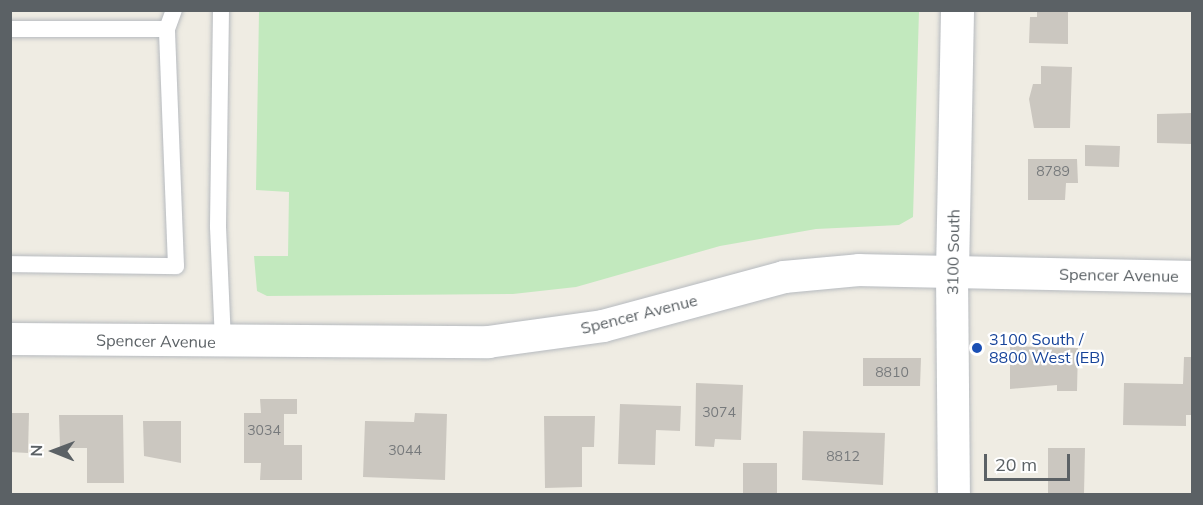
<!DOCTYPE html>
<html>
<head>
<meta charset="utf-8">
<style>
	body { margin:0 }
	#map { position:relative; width:1203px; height:505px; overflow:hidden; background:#efece3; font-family:Mulish,sans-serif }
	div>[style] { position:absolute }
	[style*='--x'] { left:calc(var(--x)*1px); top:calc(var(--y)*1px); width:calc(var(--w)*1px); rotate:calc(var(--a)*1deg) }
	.green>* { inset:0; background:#c2e9be }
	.building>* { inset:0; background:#cbc7c0 }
	.roads { filter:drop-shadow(0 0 2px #b6babf) drop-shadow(0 0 2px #b6babf) }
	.lane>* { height:16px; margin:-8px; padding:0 8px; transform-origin:8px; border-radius:8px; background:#fff }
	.street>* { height:32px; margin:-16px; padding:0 16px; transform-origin:16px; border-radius:16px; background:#fff }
	.secondary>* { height:33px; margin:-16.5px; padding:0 16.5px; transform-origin:16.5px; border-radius:16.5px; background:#fff }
	.dots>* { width:16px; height:16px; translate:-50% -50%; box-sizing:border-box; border:3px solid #fff; border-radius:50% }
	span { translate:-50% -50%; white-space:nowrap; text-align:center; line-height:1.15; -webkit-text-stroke:4.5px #fff; paint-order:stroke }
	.number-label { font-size:14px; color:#777a7c }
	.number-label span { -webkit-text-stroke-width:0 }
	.street-label { font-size:16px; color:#5b6165 }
	.transit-label { font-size:16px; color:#164399 }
	.left { translate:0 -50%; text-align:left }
	.frame { position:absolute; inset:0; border:12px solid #5b6165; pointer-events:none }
	.north { position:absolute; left:24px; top:421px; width:60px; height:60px; -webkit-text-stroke:4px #fff; paint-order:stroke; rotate:271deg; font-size:16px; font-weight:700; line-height:24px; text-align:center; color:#5b6165 }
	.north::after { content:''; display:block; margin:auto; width:21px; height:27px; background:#5b6165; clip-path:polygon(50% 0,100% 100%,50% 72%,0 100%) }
	.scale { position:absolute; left:984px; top:454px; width:86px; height:27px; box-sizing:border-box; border:3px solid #5b6165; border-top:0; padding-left:8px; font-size:18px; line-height:21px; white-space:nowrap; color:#5b6165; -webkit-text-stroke:4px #fff; paint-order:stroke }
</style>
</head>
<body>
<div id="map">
	<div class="green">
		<i style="clip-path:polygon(259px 11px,919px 11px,913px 217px,899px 225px,816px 229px,720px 246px,576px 287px,513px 294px,267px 296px,257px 291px,254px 256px,288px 256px,289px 192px,256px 190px)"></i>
	</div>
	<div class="building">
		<i style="clip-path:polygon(1037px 10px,1068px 10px,1068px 44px,1029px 43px,1030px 17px,1037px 17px)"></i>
		<i style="clip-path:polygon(1041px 66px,1072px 67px,1070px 128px,1034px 128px,1029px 99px,1033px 84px,1041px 84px)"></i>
		<i style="clip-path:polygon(1192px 113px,1192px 144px,1157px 143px,1157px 114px)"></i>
		<i style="clip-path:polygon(1085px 145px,1120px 146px,1119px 167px,1085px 166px)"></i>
		<i style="clip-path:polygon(1028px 159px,1077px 159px,1078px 183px,1066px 183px,1065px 200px,1028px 200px)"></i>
		<i style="clip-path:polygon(1010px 346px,1078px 348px,1077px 391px,1057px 391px,1057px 385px,1010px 389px)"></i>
		<i style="clip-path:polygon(1184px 357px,1192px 357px,1192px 415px,1186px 415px,1186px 426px,1123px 425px,1124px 383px,1183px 384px)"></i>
		<i style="clip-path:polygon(863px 358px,921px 358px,920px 386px,863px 386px)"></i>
		<i style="clip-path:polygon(696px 383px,743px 385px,741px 440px,715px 439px,714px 447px,695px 446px)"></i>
		<i style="clip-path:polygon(260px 399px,297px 399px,297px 414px,284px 414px,284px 445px,302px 445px,302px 480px,260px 480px,261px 463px,244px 463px,244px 413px,261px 413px)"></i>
		<i style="clip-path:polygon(620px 404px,681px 406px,680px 431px,656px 430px,655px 465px,618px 464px)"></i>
		<i style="clip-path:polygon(10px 413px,29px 413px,28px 453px,10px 452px)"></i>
		<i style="clip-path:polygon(415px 413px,447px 414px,445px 480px,363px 477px,365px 421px,414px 422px)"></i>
		<i style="clip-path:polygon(59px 415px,123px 415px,124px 483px,87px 483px,87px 448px,60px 448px)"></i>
		<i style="clip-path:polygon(544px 416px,595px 416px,594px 447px,582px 447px,582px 487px,545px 488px)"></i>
		<i style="clip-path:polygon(143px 421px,181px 421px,181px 463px,144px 456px)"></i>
		<i style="clip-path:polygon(803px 431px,885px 433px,883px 485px,802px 480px)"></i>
		<i style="clip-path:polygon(1048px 448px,1085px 448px,1084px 494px,1048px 494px)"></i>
		<i style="clip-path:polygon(743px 463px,777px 463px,777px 494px,743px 494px)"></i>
	</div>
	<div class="roads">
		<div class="lane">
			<i style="--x:221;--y:10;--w:217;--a:90.8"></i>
			<i style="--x:218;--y:227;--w:116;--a:87.5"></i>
			<i style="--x:10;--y:29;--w:157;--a:0"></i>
			<i style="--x:167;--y:29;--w:20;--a:-70"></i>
			<i style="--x:10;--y:264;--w:166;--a:0.7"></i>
			<i style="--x:176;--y:266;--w:237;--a:-92.2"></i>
		</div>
		<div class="street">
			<i style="--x:952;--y:272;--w:222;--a:89.5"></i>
			<i style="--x:10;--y:339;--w:478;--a:0.4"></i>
			<i style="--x:488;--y:342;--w:116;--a:-7.9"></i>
			<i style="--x:603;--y:326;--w:188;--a:-15.1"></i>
			<i style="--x:784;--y:277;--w:75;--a:-5.3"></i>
			<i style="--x:859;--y:270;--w:333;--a:1.2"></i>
		</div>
		<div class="secondary">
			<i style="--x:952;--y:272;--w:262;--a:-88.9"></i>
		</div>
	</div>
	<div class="dots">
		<i style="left:977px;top:348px;background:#1a4fb4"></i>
	</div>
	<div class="number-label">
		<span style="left:1053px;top:171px">8789</span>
		<span style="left:892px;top:372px">8810</span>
		<span style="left:719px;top:412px">3074</span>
		<span style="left:264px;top:430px">3034</span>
		<span style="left:405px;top:450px">3044</span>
		<span style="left:843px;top:456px">8812</span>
	</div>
	<div class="street-label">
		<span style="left:953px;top:252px;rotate:-89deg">3100 South</span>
		<span style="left:1119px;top:275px;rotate:1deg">Spencer Avenue</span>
		<span style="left:639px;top:314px;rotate:-14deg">Spencer Avenue</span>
		<span style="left:156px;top:341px;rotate:1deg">Spencer Avenue</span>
	</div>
	<div class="transit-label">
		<span class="left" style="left:989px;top:348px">3100 South /<br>8800 West (EB)</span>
	</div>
	<div class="frame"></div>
	<div class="north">N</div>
	<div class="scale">20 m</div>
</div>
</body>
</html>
